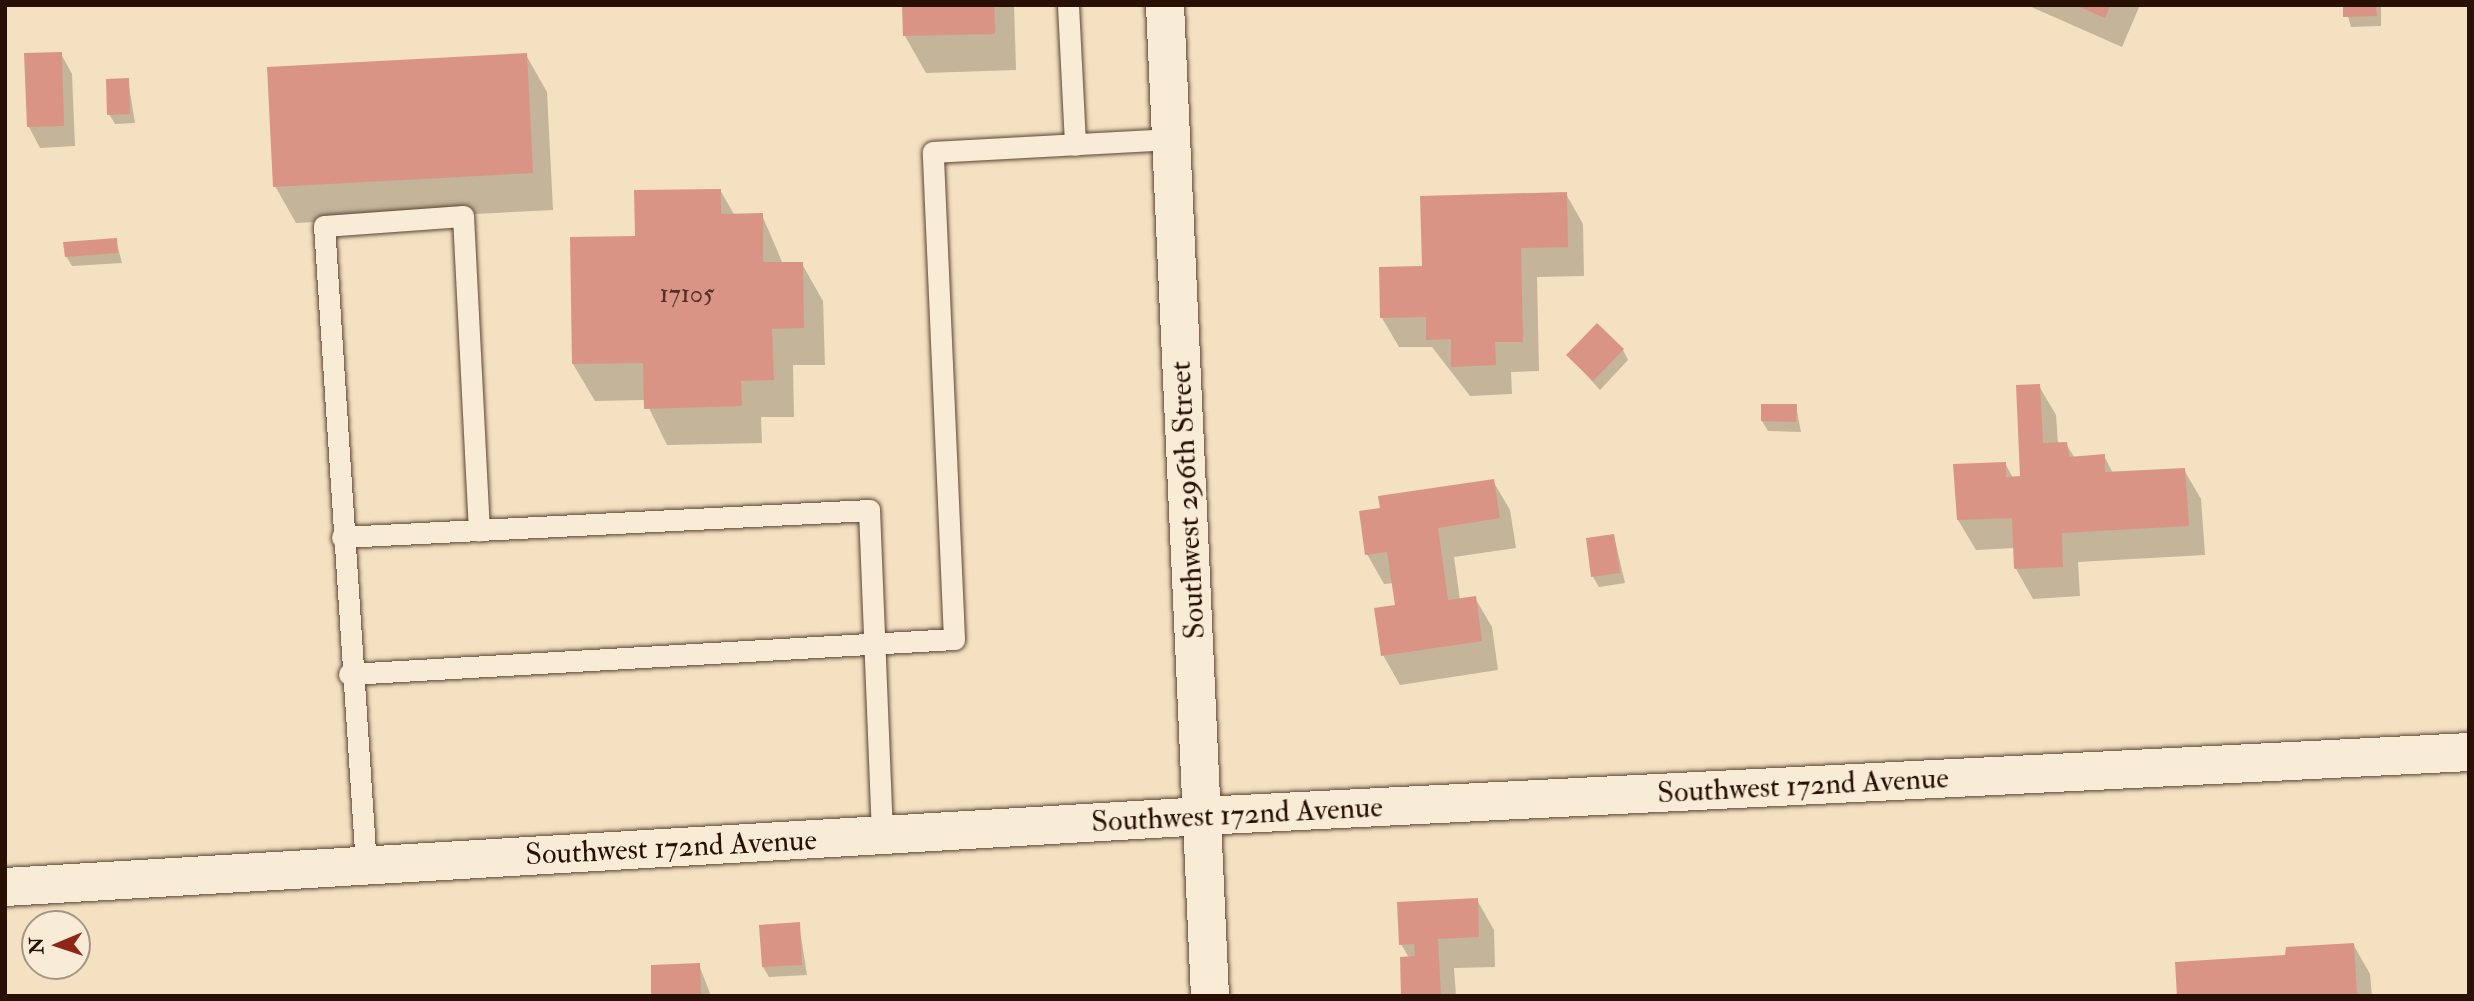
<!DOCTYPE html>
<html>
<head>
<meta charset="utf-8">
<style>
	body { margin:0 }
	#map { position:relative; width:2474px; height:1001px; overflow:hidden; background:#f4e1c1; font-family:"IM FELL Double Pica",serif }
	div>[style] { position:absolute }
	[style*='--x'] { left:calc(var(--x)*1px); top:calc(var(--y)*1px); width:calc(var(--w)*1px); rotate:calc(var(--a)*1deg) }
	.shadow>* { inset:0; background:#0003 }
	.building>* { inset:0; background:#d99485 }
	.roads { filter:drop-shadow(0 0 2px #5b4433) drop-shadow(0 0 2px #5b4433) }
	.lane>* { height:21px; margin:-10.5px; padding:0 10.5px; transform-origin:10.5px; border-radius:10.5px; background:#f8ecd7 }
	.secondary>* { height:38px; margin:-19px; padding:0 19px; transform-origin:19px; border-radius:19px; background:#f8ecd7 }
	span { translate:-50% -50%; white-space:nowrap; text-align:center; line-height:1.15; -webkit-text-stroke:7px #f8ecd7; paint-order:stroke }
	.number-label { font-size:26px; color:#543124 }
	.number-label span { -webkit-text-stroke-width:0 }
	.street-label { font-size:30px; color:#281004 }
	.frame { position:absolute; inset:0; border:7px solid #281004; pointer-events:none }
	.north { position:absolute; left:21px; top:910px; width:70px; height:70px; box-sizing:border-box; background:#f8ecd7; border:2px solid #a59483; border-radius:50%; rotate:268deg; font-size:19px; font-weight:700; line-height:28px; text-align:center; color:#281004 }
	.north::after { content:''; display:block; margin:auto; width:24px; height:32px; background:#8f2418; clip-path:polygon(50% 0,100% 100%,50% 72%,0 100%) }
</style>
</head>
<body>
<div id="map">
	<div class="shadow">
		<i style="clip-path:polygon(903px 5px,1014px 5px,1016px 70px,926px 73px,905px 36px)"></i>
		<i style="clip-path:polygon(2027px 5px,2140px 5px,2122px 47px)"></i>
		<i style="clip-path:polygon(2345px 5px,2381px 5px,2381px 26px,2351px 27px)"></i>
		<i style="clip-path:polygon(61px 54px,72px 74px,75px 146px,40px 148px,29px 127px)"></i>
		<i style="clip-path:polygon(526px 55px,547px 92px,553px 210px,296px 223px,275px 186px)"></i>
		<i style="clip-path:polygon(128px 80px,135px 123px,115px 124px,109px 114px)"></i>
		<i style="clip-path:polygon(720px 190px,735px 216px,762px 215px,783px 264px,802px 264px,823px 301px,825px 365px,793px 365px,794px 417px,761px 417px,762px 443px,667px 445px,645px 400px,595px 401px,573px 364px,637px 238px)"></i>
		<i style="clip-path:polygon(1566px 194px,1583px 224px,1584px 276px,1537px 277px,1539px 371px,1511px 372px,1512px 394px,1470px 396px,1432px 347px,1399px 347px,1382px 318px,1423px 268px)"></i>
		<i style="clip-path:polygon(116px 240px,122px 263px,72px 266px,66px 256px)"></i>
		<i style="clip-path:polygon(1623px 350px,1628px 360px,1600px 390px,1568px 355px)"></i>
		<i style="clip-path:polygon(2039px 386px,2056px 415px,2058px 444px,2066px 444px,2075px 458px,2104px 456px,2113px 473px,2184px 470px,2201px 499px,2205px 555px,2078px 562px,2080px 596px,2033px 599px,2016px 569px,2015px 548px,1976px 550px,1958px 520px,1955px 466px,2005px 463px,2013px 478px,2022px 477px)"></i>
		<i style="clip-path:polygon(1796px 406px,1801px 432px,1768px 431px,1762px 421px)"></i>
		<i style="clip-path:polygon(1493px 481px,1510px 510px,1516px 548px,1454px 557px,1460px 600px,1475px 598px,1492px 627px,1498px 670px,1400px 685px,1383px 655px,1397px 606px,1394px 583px,1384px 584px,1367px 554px)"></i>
		<i style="clip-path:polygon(1614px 536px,1625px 583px,1599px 587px,1593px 577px)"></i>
		<i style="clip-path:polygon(1477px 900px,1494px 930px,1495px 967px,1454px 968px,1456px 996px,1403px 996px,1409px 958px,1401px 944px)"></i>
		<i style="clip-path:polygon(799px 924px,807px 975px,769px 977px,763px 967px)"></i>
		<i style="clip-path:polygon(2353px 944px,2370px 974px,2372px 996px,2179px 996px,2287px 957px)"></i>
		<i style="clip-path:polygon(699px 965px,711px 996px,653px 996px)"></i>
	</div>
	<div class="building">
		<i style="clip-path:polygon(902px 5px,994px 5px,995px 34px,903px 36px)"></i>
		<i style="clip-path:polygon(2075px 5px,2110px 5px,2105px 18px)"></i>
		<i style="clip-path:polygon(2343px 5px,2376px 5px,2377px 16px,2343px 17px)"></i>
		<i style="clip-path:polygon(62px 52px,64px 126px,27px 127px,24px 53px)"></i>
		<i style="clip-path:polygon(527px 53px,533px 173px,273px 187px,267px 67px)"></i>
		<i style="clip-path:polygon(129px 78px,130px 114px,107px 115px,106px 79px)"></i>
		<i style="clip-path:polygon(721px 189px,721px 214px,763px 213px,763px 262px,803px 262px,804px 328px,772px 329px,774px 380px,741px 381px,742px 406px,644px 409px,643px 363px,572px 364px,570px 237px,635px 236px,634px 190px)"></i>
		<i style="clip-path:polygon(1567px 192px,1568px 247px,1521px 248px,1523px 342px,1495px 342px,1496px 365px,1451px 367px,1451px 339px,1426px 340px,1426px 317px,1380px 318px,1379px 267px,1422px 266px,1420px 196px)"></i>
		<i style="clip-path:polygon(117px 238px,118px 253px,65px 257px,63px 242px)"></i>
		<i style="clip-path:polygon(1597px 323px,1624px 349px,1593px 381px,1566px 355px)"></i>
		<i style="clip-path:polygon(2040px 384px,2043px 443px,2067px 442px,2069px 457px,2105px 454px,2105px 472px,2185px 468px,2189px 526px,2062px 533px,2063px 567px,2014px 569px,2012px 518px,1957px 520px,1953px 464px,2006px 462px,2006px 477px,2020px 476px,2016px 385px)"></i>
		<i style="clip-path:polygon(1761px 404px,1797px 404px,1796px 422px,1761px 421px)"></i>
		<i style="clip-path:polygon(1494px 479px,1500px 518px,1438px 528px,1448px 600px,1476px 596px,1482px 641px,1381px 656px,1374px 608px,1395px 605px,1387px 552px,1365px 555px,1359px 511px,1380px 508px,1378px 496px)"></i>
		<i style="clip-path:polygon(1614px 534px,1620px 573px,1591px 577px,1586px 538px)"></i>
		<i style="clip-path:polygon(1478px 898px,1479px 937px,1438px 939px,1441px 996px,1401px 996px,1400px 957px,1415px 956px,1414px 944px,1399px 945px,1397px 902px)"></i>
		<i style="clip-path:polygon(800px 922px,802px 965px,762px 967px,759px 925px)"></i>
		<i style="clip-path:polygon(2354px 943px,2357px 996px,2177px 996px,2175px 962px,2285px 955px,2286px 947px)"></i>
		<i style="clip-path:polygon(700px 963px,701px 996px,651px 996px,651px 965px)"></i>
	</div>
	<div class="roads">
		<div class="lane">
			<i style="--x:1068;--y:5;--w:140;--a:87.1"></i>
			<i style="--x:342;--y:537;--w:528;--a:-2.93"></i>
			<i style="--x:869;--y:510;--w:326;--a:87.7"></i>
			<i style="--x:349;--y:674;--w:606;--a:-3.31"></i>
			<i style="--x:954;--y:639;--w:487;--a:-92.5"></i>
			<i style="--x:933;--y:152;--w:238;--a:-3.1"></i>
			<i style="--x:366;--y:866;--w:641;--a:-93.75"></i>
			<i style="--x:324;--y:226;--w:139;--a:-4.1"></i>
			<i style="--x:463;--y:216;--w:315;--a:87.1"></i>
		</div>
		<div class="secondary">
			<i style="--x:1165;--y:5;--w:992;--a:87.4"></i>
			<i style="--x:5;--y:887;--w:1199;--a:-3.39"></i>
			<i style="--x:1202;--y:816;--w:1269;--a:-2.89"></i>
		</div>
	</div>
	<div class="number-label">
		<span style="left:687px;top:295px">17105</span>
	</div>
	<div class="street-label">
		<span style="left:1188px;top:500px;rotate:-93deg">Southwest 296th Street</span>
		<span style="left:1803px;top:786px;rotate:-3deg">Southwest 172nd Avenue</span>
		<span style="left:1237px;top:815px;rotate:-3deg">Southwest 172nd Avenue</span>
		<span style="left:671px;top:848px;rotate:-3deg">Southwest 172nd Avenue</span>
	</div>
	<div class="frame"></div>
	<div class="north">N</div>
</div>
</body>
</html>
